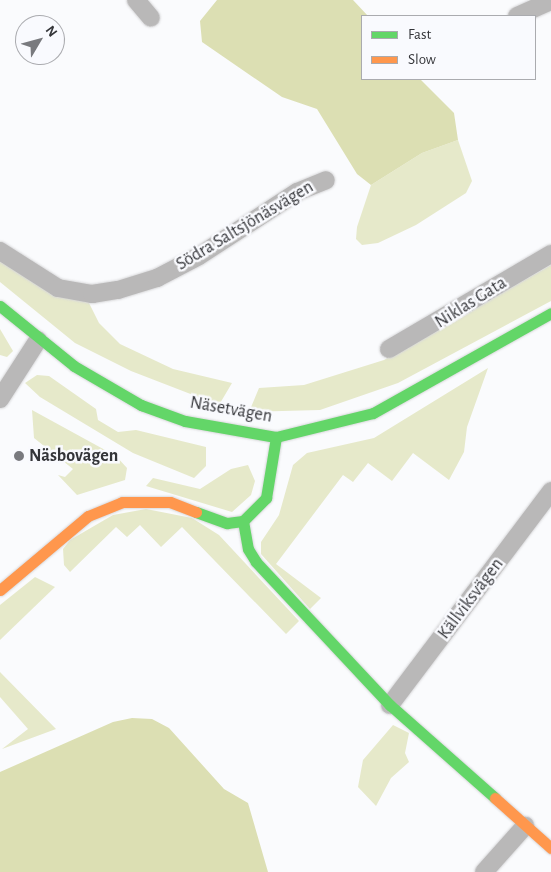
<!DOCTYPE html>
<html>
<head>
<meta charset="utf-8">
<style>
	body { margin:0 }
	#map { position:relative; width:551px; height:872px; overflow:hidden; background:#fafbfd; font-family:"Alegreya Sans",sans-serif }
	div>[style] { position:absolute }
	[style*='--x'] { left:calc(var(--x)*1px); top:calc(var(--y)*1px); width:calc(var(--w)*1px); rotate:calc(var(--a)*1deg) }
	.green>* { inset:0; background:#e6e9ca }
	.forest>* { inset:0; background:#dcdfb3 }
	.roads { filter:drop-shadow(0 0 1px #d7d7d9) drop-shadow(0 0 1px #d7d7d9) }
	.street>* { height:18px; margin:-9px; padding:0 9px; transform-origin:9px; border-radius:9px; background:#b9b8b8 }
	.fast>* { height:11px; margin:-5.5px; padding:0 5.5px; transform-origin:5.5px; border-radius:5.5px; background:#63d668 }
	.slow>* { height:11px; margin:-5.5px; padding:0 5.5px; transform-origin:5.5px; border-radius:5.5px; background:#ff974d }
	.dots>* { width:14px; height:14px; translate:-50% -50%; box-sizing:border-box; border:2px solid #f9fafe; border-radius:50% }
	span { translate:-50% -50%; white-space:nowrap; text-align:center; line-height:1.15; -webkit-text-stroke:5px #f9fafe; paint-order:stroke }
	.street-label { font-size:18px; color:#343539 }
	.poi-label { font-size:18px; color:#343539; font-weight:700 }
	.left { translate:0 -50%; text-align:left }
	.legend { position:absolute; left:361px; top:15px; width:175px; height:65px; box-sizing:border-box; background:#f9fafe; border:1px solid #aaabaf; margin:0; padding:6px 9px; list-style:none; font-size:15px; color:#343539 }
	.legend li { display:flex; align-items:center; gap:10px; height:25px }
	.legend b { width:25px; border:1px solid #aaabaf }
	.north { position:absolute; left:15px; top:15px; width:50px; height:50px; box-sizing:border-box; background:#f9fafe; border:1px solid #aaabaf; border-radius:50%; rotate:53deg; font-size:14px; font-weight:700; line-height:20px; text-align:center; color:#343539 }
	.north::after { content:''; display:block; margin:auto; width:18px; height:22px; background:#797a7e; clip-path:polygon(50% 0,100% 100%,50% 72%,0 100%) }
</style>
</head>
<body>
<div id="map">
	<div class="green">
		<i style="clip-path:polygon(458px 140px,472px 181px,466px 193px,416px 225px,378px 243px,362px 245px,356px 239px,357px 227px,371px 185px,422px 153px)"></i>
		<i style="clip-path:polygon(0 261px,45px 290px,88px 301px,99px 323px,120px 344px,173px 369px,232px 383px,219px 405px,131px 371px,75px 343px,0 282px)"></i>
		<i style="clip-path:polygon(551px 265px,551px 301px,398px 383px,320px 410px,249px 412px,259px 388px,304px 385px,384px 360px)"></i>
		<i style="clip-path:polygon(0 329px,13px 351px,7px 357px,0 355px)"></i>
		<i style="clip-path:polygon(488px 368px,467px 427px,464px 452px,449px 480px,413px 453px,392px 481px,368px 463px,353px 482px,343px 475px,276px 564px,321px 598px,310px 609px,261px 554px,261px 542px,279px 515px,293px 465px,307px 453px,374px 438px)"></i>
		<i style="clip-path:polygon(37px 375px,49px 376px,96px 409px,98px 420px,118px 432px,136px 430px,206px 447px,206px 466px,194px 478px,133px 453px,40px 397px,25px 383px)"></i>
		<i style="clip-path:polygon(32px 410px,116px 456px,127px 468px,125px 480px,77px 495px,58px 475px,65px 477px,73px 469px,34px 438px)"></i>
		<i style="clip-path:polygon(248px 465px,255px 481px,251px 495px,232px 512px,146px 486px,153px 478px,200px 489px,231px 469px)"></i>
		<i style="clip-path:polygon(146px 509px,192px 518px,219px 535px,299px 621px,286px 634px,182px 527px,161px 547px,140px 525px,127px 537px,116px 527px,70px 572px,64px 565px,63px 549px,70px 540px,113px 515px)"></i>
		<i style="clip-path:polygon(35px 577px,55px 587px,0 640px,0 605px)"></i>
		<i style="clip-path:polygon(0 672px,56px 729px,2px 749px,28px 729px,0 697px)"></i>
		<i style="clip-path:polygon(393px 725px,409px 733px,405px 753px,409px 762px,391px 778px,376px 806px,358px 787px,363px 760px)"></i>
	</div>
	<div class="forest">
		<i style="clip-path:polygon(217px 0,353px 0,368px 16px,362px 16px,362px 79px,420px 79px,454px 113px,458px 140px,422px 153px,371px 185px,357px 174px,317px 109px,282px 97px,202px 42px,200px 21px)"></i>
		<i style="clip-path:polygon(132px 718px,152px 719px,169px 728px,224px 789px,248px 803px,268px 872px,0 872px,0 772px,113px 722px)"></i>
	</div>
	<div class="roads">
		<div class="street">
			<i style="--x:136;--y:0;--w:23;--a:50"></i>
			<i style="--x:517;--y:16;--w:37;--a:-24"></i>
			<i style="--x:0;--y:251;--w:69;--a:32.5"></i>
			<i style="--x:58;--y:288;--w:35;--a:10"></i>
			<i style="--x:92;--y:294;--w:26;--a:-9"></i>
			<i style="--x:118;--y:290;--w:41;--a:-17.1"></i>
			<i style="--x:157;--y:278;--w:47;--a:-27.6"></i>
			<i style="--x:199;--y:256;--w:117;--a:-33.1"></i>
			<i style="--x:297;--y:192;--w:31;--a:-22"></i>
			<i style="--x:389;--y:349;--w:188;--a:-30.4"></i>
			<i style="--x:0;--y:399;--w:70;--a:-57.2"></i>
			<i style="--x:390;--y:705;--w:268;--a:-53"></i>
			<i style="--x:484;--y:872;--w:62;--a:-48.3"></i>
		</div>
		<div class="fast">
			<i style="--x:0;--y:306;--w:95;--a:39"></i>
			<i style="--x:74;--y:366;--w:78;--a:30.2"></i>
			<i style="--x:141;--y:405;--w:47;--a:20"></i>
			<i style="--x:185;--y:421;--w:92;--a:10"></i>
			<i style="--x:276;--y:437;--w:100;--a:-13.9"></i>
			<i style="--x:373;--y:413;--w:204;--a:-29.3"></i>
			<i style="--x:196;--y:512;--w:33;--a:20"></i>
			<i style="--x:227;--y:523;--w:16;--a:-7"></i>
			<i style="--x:243;--y:521;--w:33;--a:-45"></i>
			<i style="--x:266;--y:498;--w:62;--a:-80.7"></i>
			<i style="--x:243;--y:521;--w:28;--a:80"></i>
			<i style="--x:248;--y:549;--w:15;--a:58"></i>
			<i style="--x:256;--y:562;--w:196;--a:46.9"></i>
			<i style="--x:390;--y:705;--w:140;--a:41.5"></i>
		</div>
		<div class="slow">
			<i style="--x:0;--y:590;--w:115;--a:-40.1"></i>
			<i style="--x:88;--y:516;--w:37;--a:-22"></i>
			<i style="--x:122;--y:502;--w:48;--a:0"></i>
			<i style="--x:170;--y:502;--w:28;--a:21"></i>
			<i style="--x:495;--y:798;--w:75;--a:41.8"></i>
		</div>
	</div>
	<div class="dots">
		<i style="left:19px;top:456px;background:#797a7e"></i>
	</div>
	<div class="street-label">
		<span style="left:245px;top:226px;rotate:-31deg">Södra Saltsjönäsvägen</span>
		<span style="left:471px;top:303px;rotate:-32deg">Niklas Gata</span>
		<span style="left:231px;top:410px;rotate:10deg">Näsetvägen</span>
		<span style="left:471px;top:599px;rotate:-53deg">Källviksvägen</span>
	</div>
	<div class="poi-label">
		<span class="left" style="left:29px;top:456px">Näsbovägen</span>
	</div>
	<ul class="legend">
	<li><b style="height:6px;background:#63d668"></b>Fast</li>
	<li><b style="height:6px;background:#ff974d"></b>Slow</li>
	</ul>
	<div class="north">N</div>
</div>
</body>
</html>
